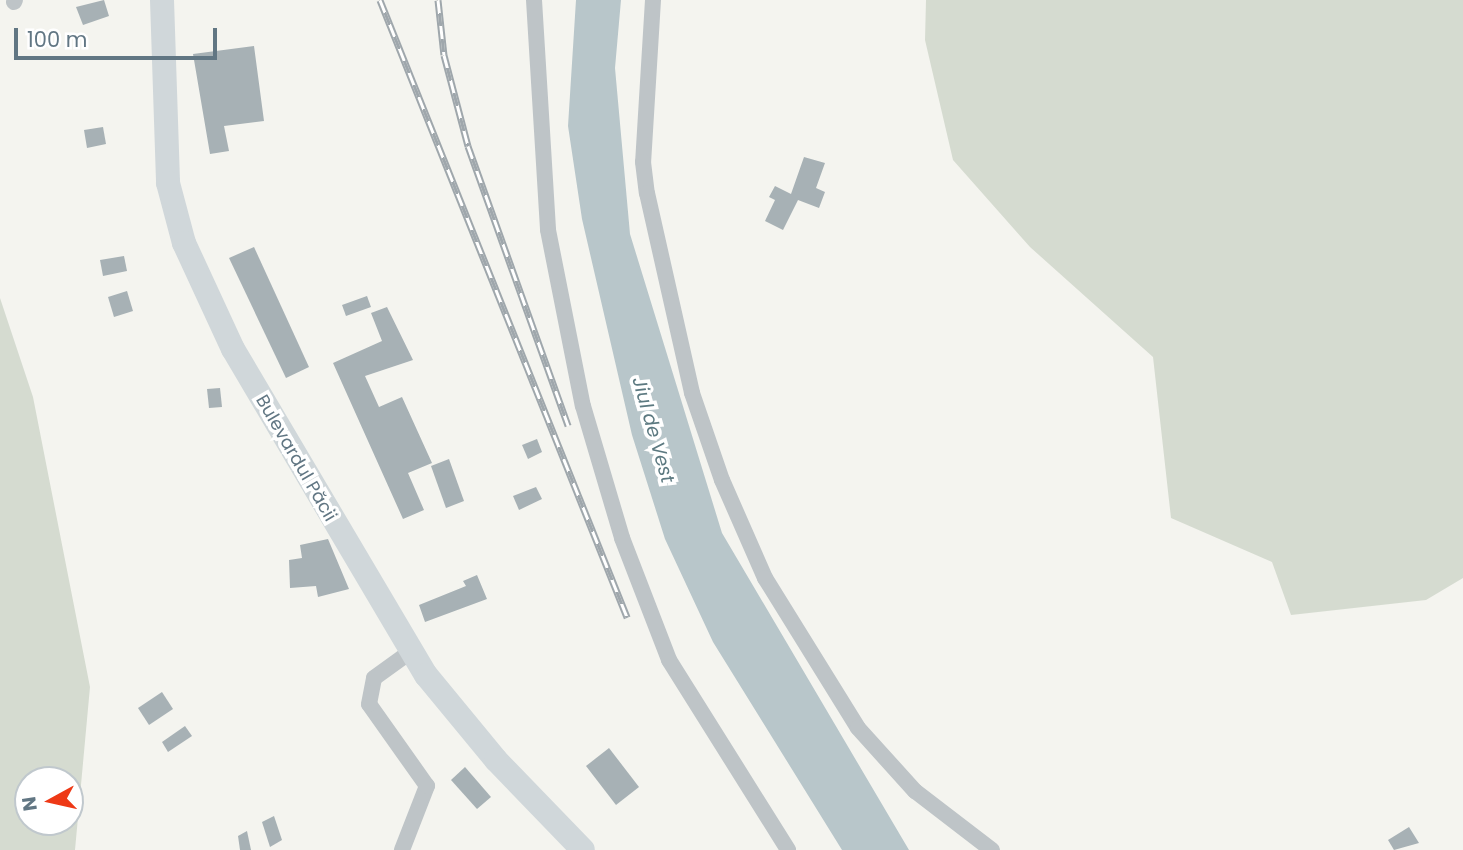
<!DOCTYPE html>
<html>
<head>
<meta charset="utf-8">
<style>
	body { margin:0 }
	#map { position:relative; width:1463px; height:850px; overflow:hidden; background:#f4f4ef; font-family:Poppins,sans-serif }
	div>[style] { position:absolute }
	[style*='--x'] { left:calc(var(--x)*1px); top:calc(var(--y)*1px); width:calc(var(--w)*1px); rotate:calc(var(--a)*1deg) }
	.green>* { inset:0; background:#d5dbd0 }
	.water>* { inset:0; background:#b8c6ca }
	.building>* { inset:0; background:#a7b1b5 }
	.minor>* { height:16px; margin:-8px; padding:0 8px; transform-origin:8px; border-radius:8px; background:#bec4c7 }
	.primary>* { height:24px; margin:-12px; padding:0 12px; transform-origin:12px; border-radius:12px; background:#d0d7da }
	.rail>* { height:7px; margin-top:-3.5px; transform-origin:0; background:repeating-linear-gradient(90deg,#fff 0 13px,#9fa7ac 0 26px); box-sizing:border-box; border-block:2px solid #9fa7ac }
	span { translate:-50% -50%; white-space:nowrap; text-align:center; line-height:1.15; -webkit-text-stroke:7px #fff; paint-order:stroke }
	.street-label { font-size:18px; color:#617683 }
	.water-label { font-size:19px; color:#5c7980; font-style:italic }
	.north { position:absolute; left:14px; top:766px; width:70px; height:70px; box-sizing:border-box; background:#fff; border:2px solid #c0c8cd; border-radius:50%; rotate:262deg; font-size:19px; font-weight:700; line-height:28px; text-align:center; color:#617683 }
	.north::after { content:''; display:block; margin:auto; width:24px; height:32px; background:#ee3916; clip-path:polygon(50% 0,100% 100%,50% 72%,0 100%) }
	.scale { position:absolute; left:14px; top:28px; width:203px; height:32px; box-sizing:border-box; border:4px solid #617683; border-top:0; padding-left:9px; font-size:21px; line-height:24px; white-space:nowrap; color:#617683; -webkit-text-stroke:5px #fff; paint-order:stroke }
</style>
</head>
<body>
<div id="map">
	<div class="green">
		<i style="clip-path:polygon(926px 0,1463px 0,1463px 578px,1426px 600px,1291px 615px,1272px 562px,1171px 518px,1153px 357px,1030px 247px,953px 160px,925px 40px)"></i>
		<i style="clip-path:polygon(evenodd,0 298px,33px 397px,90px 687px,75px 850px,0 850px,0 298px,70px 780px,70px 822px,28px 822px,28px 780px,70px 780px)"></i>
	</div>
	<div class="water">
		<i style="clip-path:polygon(576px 0,621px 0,615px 68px,630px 234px,722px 533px,909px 850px,842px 850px,713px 642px,665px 539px,632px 435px,582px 219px,568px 126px)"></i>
	</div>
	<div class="building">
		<i style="clip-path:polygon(104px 0,109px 16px,83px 25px,76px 7px)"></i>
		<i style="clip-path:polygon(254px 46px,264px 121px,224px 126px,229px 151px,210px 154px,193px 54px)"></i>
		<i style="clip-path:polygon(103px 127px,106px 144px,87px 148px,84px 130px)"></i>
		<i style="clip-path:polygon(804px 157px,825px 163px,816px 188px,825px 192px,819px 208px,798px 200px,783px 230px,765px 221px,775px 200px,769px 197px,775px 186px,791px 194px)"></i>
		<i style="clip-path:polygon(254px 247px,309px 367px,286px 378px,229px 258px)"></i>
		<i style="clip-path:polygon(124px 256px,127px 271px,103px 276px,100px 260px)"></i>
		<i style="clip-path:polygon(127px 291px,133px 311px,114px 317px,108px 297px)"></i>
		<i style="clip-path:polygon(367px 296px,371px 307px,346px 316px,342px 305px)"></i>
		<i style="clip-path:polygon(387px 307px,413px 360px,365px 376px,379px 407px,402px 397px,432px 463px,408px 473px,424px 510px,403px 519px,333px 363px,382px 341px,371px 313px)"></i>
		<i style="clip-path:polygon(220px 388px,222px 407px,209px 408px,207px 389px)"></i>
		<i style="clip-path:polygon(537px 439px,542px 452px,528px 459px,522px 445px)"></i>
		<i style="clip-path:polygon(449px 459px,464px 501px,446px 508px,431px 466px)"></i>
		<i style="clip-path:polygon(536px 487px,542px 499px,519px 510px,513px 496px)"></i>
		<i style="clip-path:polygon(328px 539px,349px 589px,318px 597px,316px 586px,290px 588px,289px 560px,302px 558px,300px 545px)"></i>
		<i style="clip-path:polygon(477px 575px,487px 599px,425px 622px,419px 605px,466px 586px,463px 581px)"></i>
		<i style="clip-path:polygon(162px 692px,173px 709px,149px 725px,138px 708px)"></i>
		<i style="clip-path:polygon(185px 726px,192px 736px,168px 752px,162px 742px)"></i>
		<i style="clip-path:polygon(609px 748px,639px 787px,616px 805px,586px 766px)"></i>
		<i style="clip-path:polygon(465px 767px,491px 797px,477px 809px,451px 780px)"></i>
		<i style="clip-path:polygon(274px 816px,282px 840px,270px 847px,262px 822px)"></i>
		<i style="clip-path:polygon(1409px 827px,1419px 843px,1394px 850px,1388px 840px)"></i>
		<i style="clip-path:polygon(247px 831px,251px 850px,240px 850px,238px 836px)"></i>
	</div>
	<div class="minor">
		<i style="--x:534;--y:0;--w:230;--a:86.5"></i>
		<i style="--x:548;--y:230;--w:179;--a:78.8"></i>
		<i style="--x:583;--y:406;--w:138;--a:73.5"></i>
		<i style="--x:622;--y:538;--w:131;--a:68.9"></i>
		<i style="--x:669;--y:660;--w:224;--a:57.9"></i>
		<i style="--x:653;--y:0;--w:162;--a:93.5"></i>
		<i style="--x:643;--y:162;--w:31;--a:83"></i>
		<i style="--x:647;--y:193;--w:205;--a:77.3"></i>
		<i style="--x:692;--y:393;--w:92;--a:71"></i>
		<i style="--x:722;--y:480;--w:107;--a:66.3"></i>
		<i style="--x:765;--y:578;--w:176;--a:58.2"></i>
		<i style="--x:858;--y:728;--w:85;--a:47.9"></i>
		<i style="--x:915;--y:791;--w:97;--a:37.5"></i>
		<i style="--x:14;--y:2;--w:2;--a:-63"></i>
		<i style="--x:402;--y:850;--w:69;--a:-68.7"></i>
		<i style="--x:427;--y:786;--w:100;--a:-125.3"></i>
		<i style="--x:369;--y:704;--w:26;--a:-79"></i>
		<i style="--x:374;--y:678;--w:44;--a:-35.8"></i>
	</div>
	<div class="primary">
		<i style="--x:162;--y:0;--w:183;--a:88.1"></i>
		<i style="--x:168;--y:183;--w:62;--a:75.1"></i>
		<i style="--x:184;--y:243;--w:117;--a:65.2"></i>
		<i style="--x:233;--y:349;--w:379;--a:59.4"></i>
		<i style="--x:426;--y:675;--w:110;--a:50.5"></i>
		<i style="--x:496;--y:760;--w:125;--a:46"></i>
	</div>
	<div class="rail">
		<i style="--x:380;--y:0;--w:665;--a:68.18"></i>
		<i style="--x:438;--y:0;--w:55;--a:83.8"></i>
		<i style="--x:444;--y:55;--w:94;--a:75.2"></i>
		<i style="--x:468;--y:146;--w:297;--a:70.3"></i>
	</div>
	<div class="street-label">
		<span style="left:296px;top:458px;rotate:60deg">Bulevardul Păcii</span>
	</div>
	<div class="water-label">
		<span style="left:653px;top:430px;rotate:74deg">Jiul de Vest</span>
	</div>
	<div class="north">N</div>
	<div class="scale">100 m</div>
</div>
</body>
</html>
